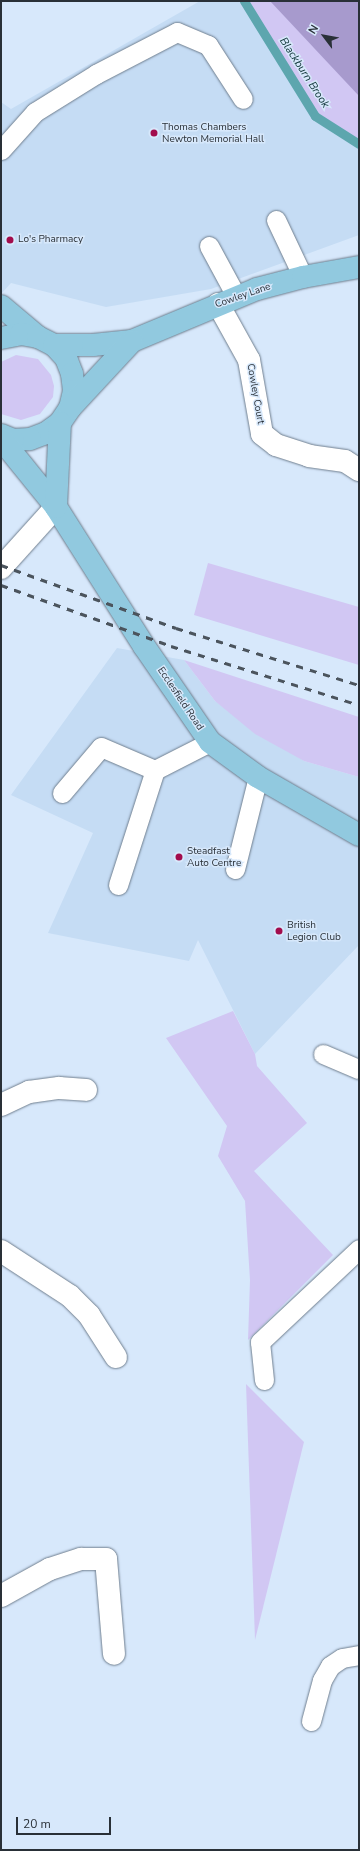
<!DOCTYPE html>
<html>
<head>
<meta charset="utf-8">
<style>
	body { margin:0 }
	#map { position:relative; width:360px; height:1851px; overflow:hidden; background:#d7e8fb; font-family:"Nunito Sans",sans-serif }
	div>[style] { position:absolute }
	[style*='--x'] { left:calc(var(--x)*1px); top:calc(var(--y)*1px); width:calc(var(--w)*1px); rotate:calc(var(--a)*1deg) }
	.built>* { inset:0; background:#c5dcf4 }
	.green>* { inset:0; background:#d1c7f3 }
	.forest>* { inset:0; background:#a79acd }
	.stream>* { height:9px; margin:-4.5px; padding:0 4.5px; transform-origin:4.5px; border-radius:4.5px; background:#5da6ae }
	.roads { filter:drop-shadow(0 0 1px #6f7e8e) drop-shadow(0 0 1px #6f7e8e) }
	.service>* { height:19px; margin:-9.5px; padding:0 9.5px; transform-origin:9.5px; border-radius:9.5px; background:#fff }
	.minor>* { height:22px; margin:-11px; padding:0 11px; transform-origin:11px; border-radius:11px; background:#fff }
	.primary>* { height:22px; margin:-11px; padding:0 11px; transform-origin:11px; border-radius:11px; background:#91c9df }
	.rail>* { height:3px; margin-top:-1.5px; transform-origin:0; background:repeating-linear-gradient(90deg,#4b545d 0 7px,transparent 0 14px) }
	.dots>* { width:11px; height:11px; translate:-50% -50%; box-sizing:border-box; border:2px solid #d7e8fb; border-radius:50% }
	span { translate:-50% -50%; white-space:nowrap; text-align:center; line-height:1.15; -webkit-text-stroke:3px #d7e8fb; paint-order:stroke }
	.poi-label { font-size:10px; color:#293037 }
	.left { translate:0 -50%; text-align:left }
	.street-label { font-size:10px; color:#293037 }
	.water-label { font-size:11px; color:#0e3337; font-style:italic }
	.frame { position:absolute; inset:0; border:2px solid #293037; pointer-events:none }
	.north { position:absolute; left:304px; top:16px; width:40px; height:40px; -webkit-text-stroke:3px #d7e8fb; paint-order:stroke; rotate:302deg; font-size:11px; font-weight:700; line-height:16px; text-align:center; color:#293037 }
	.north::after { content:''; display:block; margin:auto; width:14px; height:18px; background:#293037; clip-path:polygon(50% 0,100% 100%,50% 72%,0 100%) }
	.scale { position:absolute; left:16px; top:1817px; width:95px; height:18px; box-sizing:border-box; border:2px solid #293037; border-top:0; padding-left:5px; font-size:12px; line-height:14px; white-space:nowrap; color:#293037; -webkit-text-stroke:3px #d7e8fb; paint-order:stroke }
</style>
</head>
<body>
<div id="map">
	<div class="built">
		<i style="clip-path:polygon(200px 1px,245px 1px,359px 142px,359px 235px,211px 289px,106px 307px,11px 283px,1px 294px,1px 102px,11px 109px)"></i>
		<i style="clip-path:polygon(117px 648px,184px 660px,215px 701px,304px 761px,359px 777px,359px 945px,255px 1054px,198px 940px,189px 961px,48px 933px,93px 833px,11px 795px)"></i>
	</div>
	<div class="green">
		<i style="clip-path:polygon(244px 1px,359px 1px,359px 144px,315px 116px)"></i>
		<i style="clip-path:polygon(16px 355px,38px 359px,51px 375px,54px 386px,53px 397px,40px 414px,21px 420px,1px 414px,1px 362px)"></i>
		<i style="clip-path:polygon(208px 563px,359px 607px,359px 665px,194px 615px)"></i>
		<i style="clip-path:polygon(184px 660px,359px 717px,359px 777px,304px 761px,255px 734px,215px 701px)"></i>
		<i style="clip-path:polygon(233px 1011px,255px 1054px,257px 1066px,307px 1123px,254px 1171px,333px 1255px,248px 1340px,250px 1280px,245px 1201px,218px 1156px,227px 1126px,166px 1038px)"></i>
		<i style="clip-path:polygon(246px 1384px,304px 1442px,255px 1640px)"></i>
	</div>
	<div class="forest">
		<i style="clip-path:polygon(270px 1px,359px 1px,359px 96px)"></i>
	</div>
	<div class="stream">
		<i style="--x:244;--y:1;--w:135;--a:58.3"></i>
		<i style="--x:315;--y:116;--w:52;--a:32.5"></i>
	</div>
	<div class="roads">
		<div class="service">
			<i style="--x:1;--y:150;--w:51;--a:-48.2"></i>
			<i style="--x:35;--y:112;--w:72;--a:-31.9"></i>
			<i style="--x:96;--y:74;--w:91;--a:-27.4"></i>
			<i style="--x:177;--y:32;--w:34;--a:23"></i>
			<i style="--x:208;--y:45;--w:64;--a:57.1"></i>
			<i style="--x:276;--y:220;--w:63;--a:64.7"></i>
			<i style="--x:209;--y:246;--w:57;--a:61.6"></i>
			<i style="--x:62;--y:793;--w:60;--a:-49.7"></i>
			<i style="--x:101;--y:747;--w:59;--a:23.1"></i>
			<i style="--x:235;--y:869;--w:95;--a:-76"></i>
			<i style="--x:118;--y:885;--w:121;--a:-72.2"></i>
			<i style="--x:155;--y:770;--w:62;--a:-27"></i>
			<i style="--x:323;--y:1054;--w:39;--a:23"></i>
			<i style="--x:264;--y:1380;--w:38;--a:-96"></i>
			<i style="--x:260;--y:1342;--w:136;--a:-43.2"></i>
			<i style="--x:311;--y:1721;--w:42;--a:-75"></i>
			<i style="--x:322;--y:1680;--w:16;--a:-60"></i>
			<i style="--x:330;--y:1666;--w:14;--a:-34"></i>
			<i style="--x:342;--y:1658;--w:17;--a:-10"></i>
		</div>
		<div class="minor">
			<i style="--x:218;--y:304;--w:64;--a:61"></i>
			<i style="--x:249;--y:360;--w:75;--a:80"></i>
			<i style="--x:262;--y:434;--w:18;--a:38"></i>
			<i style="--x:276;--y:445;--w:35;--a:18"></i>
			<i style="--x:309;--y:456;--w:36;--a:8"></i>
			<i style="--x:345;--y:461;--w:17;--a:33"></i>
			<i style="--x:1;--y:568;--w:82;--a:-48"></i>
			<i style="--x:1;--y:1105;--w:31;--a:-25"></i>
			<i style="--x:29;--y:1092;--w:30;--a:-8"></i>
			<i style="--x:59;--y:1088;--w:27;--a:4"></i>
			<i style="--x:1;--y:1251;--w:82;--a:33.1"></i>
			<i style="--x:70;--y:1296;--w:27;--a:45"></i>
			<i style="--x:89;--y:1315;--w:50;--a:57.3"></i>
			<i style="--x:1;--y:1596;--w:56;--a:-28.9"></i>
			<i style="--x:50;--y:1569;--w:33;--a:-18"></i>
			<i style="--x:81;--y:1559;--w:25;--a:0"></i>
			<i style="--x:106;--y:1559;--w:95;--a:85.2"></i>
		</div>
		<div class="primary">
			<i style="--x:1;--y:306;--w:48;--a:40"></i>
			<i style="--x:1;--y:338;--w:20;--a:-11"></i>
			<i style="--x:21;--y:334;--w:17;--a:10"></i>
			<i style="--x:38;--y:337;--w:18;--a:27"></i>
			<i style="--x:54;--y:345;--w:18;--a:47"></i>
			<i style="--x:66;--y:358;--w:17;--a:69"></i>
			<i style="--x:72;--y:374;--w:17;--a:83"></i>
			<i style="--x:74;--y:391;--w:17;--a:103"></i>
			<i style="--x:70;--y:408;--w:18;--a:124"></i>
			<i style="--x:60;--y:423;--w:17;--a:144"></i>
			<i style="--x:46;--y:433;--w:17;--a:159"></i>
			<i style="--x:30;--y:439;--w:17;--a:177"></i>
			<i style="--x:13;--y:440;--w:13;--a:-157"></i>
			<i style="--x:54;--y:345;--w:39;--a:0"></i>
			<i style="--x:93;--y:345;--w:39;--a:-6"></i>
			<i style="--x:132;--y:341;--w:135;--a:-22.6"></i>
			<i style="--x:257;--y:289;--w:48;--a:-14.6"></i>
			<i style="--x:303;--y:277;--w:57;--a:-10.1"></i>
			<i style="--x:70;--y:408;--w:91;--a:-47.2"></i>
			<i style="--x:1;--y:439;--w:87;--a:51"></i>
			<i style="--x:56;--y:507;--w:165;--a:57.7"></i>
			<i style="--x:144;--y:646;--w:116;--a:55.5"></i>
			<i style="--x:210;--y:742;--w:59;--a:36.1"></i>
			<i style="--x:258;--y:777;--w:116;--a:29.9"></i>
			<i style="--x:56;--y:507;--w:84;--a:-87.3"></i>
		</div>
	</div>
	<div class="rail">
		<i style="--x:1;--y:565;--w:186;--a:19.8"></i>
		<i style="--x:176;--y:628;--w:192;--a:17.3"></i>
		<i style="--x:1;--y:585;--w:181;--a:19.7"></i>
		<i style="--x:171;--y:646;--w:197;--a:17.4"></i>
	</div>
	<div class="dots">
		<i style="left:154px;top:133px;background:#a20c4c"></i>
		<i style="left:10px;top:240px;background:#a20c4c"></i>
		<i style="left:179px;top:857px;background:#a20c4c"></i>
		<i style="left:279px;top:931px;background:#a20c4c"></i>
	</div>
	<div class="poi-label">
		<span class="left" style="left:162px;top:133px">Thomas Chambers<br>Newton Memorial Hall</span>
		<span class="left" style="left:18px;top:240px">Lo's Pharmacy</span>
		<span class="left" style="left:187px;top:857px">Steadfast<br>Auto Centre</span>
		<span class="left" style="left:287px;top:931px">British<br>Legion Club</span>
	</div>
	<div class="street-label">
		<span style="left:243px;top:296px;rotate:-19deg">Cowley Lane</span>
		<span style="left:255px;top:394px;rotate:80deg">Cowley Court</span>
		<span style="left:180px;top:699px;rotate:56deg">Ecclesfield Road</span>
	</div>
	<div class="water-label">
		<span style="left:304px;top:73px;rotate:57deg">Blackburn Brook</span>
	</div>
	<div class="frame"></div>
	<div class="north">N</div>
	<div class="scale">20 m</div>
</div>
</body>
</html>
